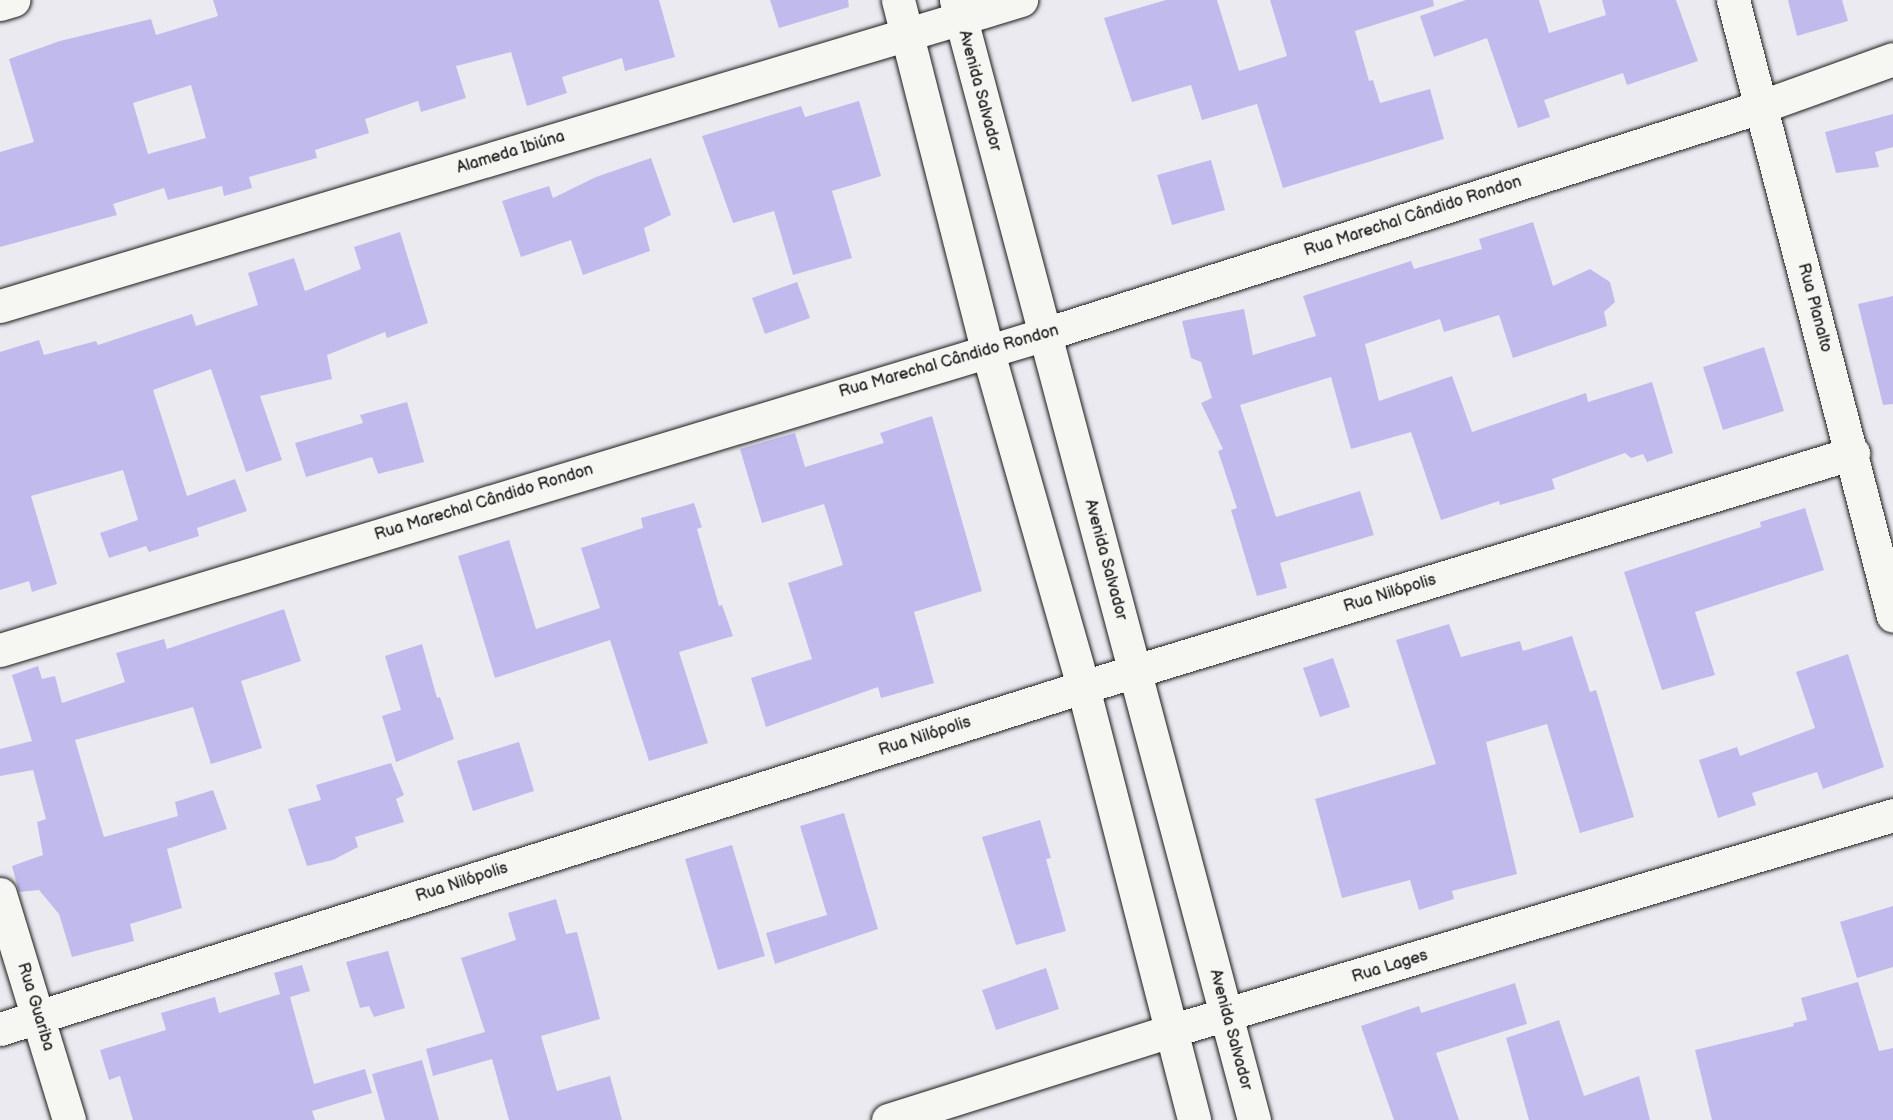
<!DOCTYPE html>
<html>
<head>
<meta charset="utf-8">
<style>
	body { margin:0 }
	#map { position:relative; width:1893px; height:1120px; overflow:hidden; background:#ebeaf1; font-family:"Balsamiq Sans",sans-serif }
	div>[style] { position:absolute }
	[style*='--x'] { left:calc(var(--x)*1px); top:calc(var(--y)*1px); width:calc(var(--w)*1px); rotate:calc(var(--a)*1deg) }
	.building>* { inset:0; background:#c0bbec }
	.roads { filter:drop-shadow(0 0 2px #1c1c1c) drop-shadow(0 0 2px #1c1c1c) }
	.minor>* { height:33px; margin:-16.5px; padding:0 16.5px; transform-origin:16.5px; border-radius:16.5px; background:#f6f6f2 }
	span { translate:-50% -50%; white-space:nowrap; text-align:center; line-height:1.15; -webkit-text-stroke:5px #f6f6f2; paint-order:stroke }
	.street-label { font-size:16px; color:#1c1c1c }
</style>
</head>
<body>
<div id="map">
	<div class="building">
		<i style="clip-path:polygon(evenodd,213px 0,659px 0,675px 57px,625px 71px,622px 58px,562px 77px,567px 93px,527px 106px,511px 52px,456px 66px,466px 98px,421px 112px,418px 101px,365px 119px,369px 133px,315px 150px,317px 158px,249px 177px,252px 188px,224px 196px,222px 186px,168px 200px,164px 188px,113px 204px,117px 215px,0 247px,0 152px,34px 142px,9px 59px,60px 41px,151px 19px,156px 35px,218px 16px,213px 0,191px 85px,206px 138px,148px 154px,133px 103px,191px 85px)"></i>
		<i style="clip-path:polygon(770px 0,848px 0,849px 7px,779px 28px)"></i>
		<i style="clip-path:polygon(1166px 0,1217px 0,1239px 71px,1287px 56px,1270px 0,1433px 0,1434px 6px,1355px 31px,1369px 81px,1373px 80px,1380px 103px,1430px 89px,1444px 139px,1283px 188px,1257px 104px,1202px 120px,1191px 85px,1132px 102px,1104px 18px)"></i>
		<i style="clip-path:polygon(1466px 0,1539px 0,1549px 33px,1606px 15px,1602px 0,1676px 0,1698px 61px,1627px 85px,1623px 73px,1544px 100px,1550px 117px,1518px 128px,1487px 38px,1434px 57px,1420px 16px)"></i>
		<i style="clip-path:polygon(1788px 0,1842px 0,1848px 21px,1797px 36px)"></i>
		<i style="clip-path:polygon(859px 101px,881px 176px,832px 191px,852px 258px,793px 275px,774px 211px,733px 223px,702px 136px,801px 106px,805px 117px)"></i>
		<i style="clip-path:polygon(1893px 114px,1893px 147px,1875px 152px,1879px 167px,1836px 173px,1825px 132px)"></i>
		<i style="clip-path:polygon(651px 158px,671px 215px,644px 228px,650px 251px,583px 275px,571px 240px,521px 257px,502px 201px,549px 186px,553px 198px,596px 177px)"></i>
		<i style="clip-path:polygon(1211px 160px,1225px 210px,1172px 225px,1157px 175px)"></i>
		<i style="clip-path:polygon(1533px 222px,1553px 286px,1590px 269px,1610px 282px,1615px 302px,1604px 312px,1607px 326px,1513px 358px,1499px 315px,1444px 332px,1440px 319px,1365px 344px,1379px 401px,1452px 376px,1472px 432px,1586px 393px,1588px 402px,1652px 382px,1673px 453px,1647px 462px,1643px 454px,1631px 458px,1625px 453px,1552px 479px,1555px 489px,1500px 505px,1499px 501px,1441px 520px,1411px 432px,1351px 449px,1331px 377px,1240px 405px,1276px 517px,1360px 491px,1374px 535px,1280px 563px,1287px 588px,1257px 596px,1231px 510px,1237px 508px,1218px 451px,1223px 449px,1201px 403px,1212px 398px,1201px 362px,1191px 358px,1182px 321px,1244px 309px,1253px 355px,1316px 336px,1303px 296px,1411px 261px,1414px 269px,1482px 249px,1479px 239px)"></i>
		<i style="clip-path:polygon(400px 232px,428px 323px,387px 338px,385px 332px,327px 355px,332px 379px,260px 396px,282px 460px,246px 472px,211px 369px,153px 390px,187px 496px,235px 479px,247px 511px,197px 528px,199px 536px,149px 552px,146px 546px,109px 558px,100px 533px,138px 520px,123px 470px,31px 496px,57px 584px,32px 592px,29px 581px,0 590px,0 352px,39px 340px,44px 355px,96px 341px,98px 345px,192px 314px,196px 326px,258px 305px,248px 273px,294px 258px,305px 291px,361px 269px,354px 247px)"></i>
		<i style="clip-path:polygon(797px 282px,810px 318px,765px 334px,752px 298px)"></i>
		<i style="clip-path:polygon(1893px 296px,1893px 404px,1883px 405px,1858px 304px)"></i>
		<i style="clip-path:polygon(1764px 347px,1784px 411px,1723px 430px,1703px 367px)"></i>
		<i style="clip-path:polygon(407px 402px,424px 462px,378px 474px,372px 457px,306px 477px,295px 443px,363px 423px,360px 415px)"></i>
		<i style="clip-path:polygon(932px 416px,982px 591px,914px 612px,934px 683px,881px 698px,878px 687px,766px 727px,751px 678px,812px 659px,788px 583px,843px 565px,824px 504px,762px 523px,740px 449px,795px 433px,805px 467px,884px 443px,880px 433px)"></i>
		<i style="clip-path:polygon(694px 503px,702px 527px,697px 529px,719px 606px,722px 605px,733px 636px,679px 652px,708px 743px,649px 761px,610px 640px,495px 678px,458px 556px,509px 540px,536px 629px,600px 608px,581px 548px,643px 528px,641px 518px)"></i>
		<i style="clip-path:polygon(1805px 508px,1824px 570px,1695px 612px,1715px 675px,1662px 690px,1624px 572px,1761px 527px,1760px 522px)"></i>
		<i style="clip-path:polygon(284px 609px,301px 661px,241px 681px,262px 748px,211px 764px,193px 707px,75px 740px,104px 837px,178px 816px,175px 802px,213px 790px,227px 829px,167px 849px,182px 908px,130px 924px,134px 941px,72px 957px,59px 914px,39px 890px,19px 892px,12px 866px,43px 855px,37px 822px,46px 819px,33px 770px,0 776px,0 749px,32px 741px,12px 675px,38px 666px,42px 679px,55px 676px,62px 703px,125px 682px,116px 653px,164px 639px,167px 649px)"></i>
		<i style="clip-path:polygon(1449px 624px,1461px 657px,1520px 641px,1523px 651px,1572px 636px,1590px 692px,1596px 690px,1634px 817px,1580px 833px,1547px 724px,1486px 742px,1517px 874px,1452px 891px,1454px 899px,1419px 910px,1410px 880px,1342px 898px,1315px 799px,1436px 764px,1396px 640px)"></i>
		<i style="clip-path:polygon(422px 644px,437px 698px,440px 697px,454px 739px,396px 762px,382px 716px,401px 710px,385px 656px)"></i>
		<i style="clip-path:polygon(1848px 654px,1884px 767px,1823px 789px,1817px 772px,1752px 793px,1756px 805px,1718px 818px,1699px 760px,1737px 747px,1740px 756px,1815px 728px,1796px 672px)"></i>
		<i style="clip-path:polygon(1333px 658px,1350px 707px,1320px 717px,1303px 668px)"></i>
		<i style="clip-path:polygon(519px 742px,534px 791px,473px 811px,457px 761px)"></i>
		<i style="clip-path:polygon(391px 763px,404px 795px,396px 799px,404px 822px,355px 837px,358px 847px,333px 860px,307px 866px,288px 809px,321px 800px,316px 785px)"></i>
		<i style="clip-path:polygon(844px 813px,878px 929px,775px 964px,766px 933px,827px 915px,800px 826px)"></i>
		<i style="clip-path:polygon(1040px 820px,1051px 858px,1046px 859px,1066px 931px,1016px 945px,982px 837px)"></i>
		<i style="clip-path:polygon(732px 845px,765px 956px,718px 970px,685px 859px)"></i>
		<i style="clip-path:polygon(556px 899px,566px 934px,577px 932px,600px 1019px,541px 1036px,557px 1091px,610px 1076px,622px 1120px,509px 1120px,492px 1059px,433px 1076px,426px 1049px,485px 1032px,461px 958px,516px 940px,508px 913px)"></i>
		<i style="clip-path:polygon(1893px 906px,1893px 967px,1857px 978px,1840px 922px)"></i>
		<i style="clip-path:polygon(388px 951px,405px 1008px,374px 1017px,369px 1006px,360px 1008px,346px 962px)"></i>
		<i style="clip-path:polygon(302px 965px,310px 991px,290px 997px,314px 1084px,365px 1069px,372px 1093px,312px 1111px,315px 1120px,133px 1120px,120px 1076px,109px 1080px,100px 1050px,166px 1030px,161px 1013px,215px 997px,219px 1013px,280px 994px,274px 973px)"></i>
		<i style="clip-path:polygon(1046px 968px,1059px 1009px,996px 1030px,982px 990px)"></i>
		<i style="clip-path:polygon(1858px 982px,1879px 1051px,1893px 1048px,1893px 1120px,1712px 1120px,1695px 1050px,1794px 1026px,1793px 1023px,1807px 1020px,1801px 998px)"></i>
		<i style="clip-path:polygon(1515px 983px,1527px 1024px,1436px 1053px,1459px 1120px,1394px 1120px,1361px 1026px,1419px 1006px,1421px 1013px)"></i>
		<i style="clip-path:polygon(1559px 1020px,1584px 1096px,1639px 1076px,1650px 1120px,1529px 1120px,1506px 1038px)"></i>
		<i style="clip-path:polygon(422px 1060px,439px 1120px,385px 1120px,372px 1074px)"></i>
	</div>
	<div class="roads">
		<div class="minor">
			<i style="--x:898;--y:0;--w:360;--a:75.7"></i>
			<i style="--x:987;--y:349;--w:351;--a:74.1"></i>
			<i style="--x:1083;--y:687;--w:447;--a:75.6"></i>
			<i style="--x:956;--y:0;--w:1159;--a:75.1"></i>
			<i style="--x:1733;--y:0;--w:636;--a:75.44"></i>
			<i style="--x:0;--y:4;--w:14;--a:-17"></i>
			<i style="--x:0;--y:306;--w:1066;--a:-16.68"></i>
			<i style="--x:0;--y:650;--w:1089;--a:-16.82"></i>
			<i style="--x:1042;--y:335;--w:753;--a:-17.62"></i>
			<i style="--x:1760;--y:107;--w:141;--a:-19.8"></i>
			<i style="--x:0;--y:894;--w:236;--a:73"></i>
			<i style="--x:0;--y:1029;--w:1136;--a:-17.53"></i>
			<i style="--x:1083;--y:687;--w:805;--a:-16.9"></i>
			<i style="--x:888;--y:1120;--w:296;--a:-17.5"></i>
			<i style="--x:1170;--y:1031;--w:755;--a:-16.63"></i>
		</div>
	</div>
	<div class="street-label">
		<span style="left:979px;top:91px;rotate:75deg">Avenida Salvador</span>
		<span style="left:511px;top:153px;rotate:-17deg">Alameda Ibiúna</span>
		<span style="left:1413px;top:217px;rotate:-18deg">Rua Marechal Cândido Rondon</span>
		<span style="left:1814px;top:308px;rotate:75deg">Rua Planalto</span>
		<span style="left:949px;top:362px;rotate:-16deg">Rua Marechal Cândido Rondon</span>
		<span style="left:484px;top:503px;rotate:-17deg">Rua Marechal Cândido Rondon</span>
		<span style="left:1105px;top:560px;rotate:75deg">Avenida Salvador</span>
		<span style="left:1390px;top:594px;rotate:-17deg">Rua Nilópolis</span>
		<span style="left:925px;top:737px;rotate:-18deg">Rua Nilópolis</span>
		<span style="left:462px;top:883px;rotate:-18deg">Rua Nilópolis</span>
		<span style="left:1390px;top:967px;rotate:-17deg">Rua Lages</span>
		<span style="left:35px;top:1007px;rotate:73deg">Rua Guariba</span>
		<span style="left:1230px;top:1030px;rotate:75deg">Avenida Salvador</span>
	</div>
</div>
</body>
</html>
